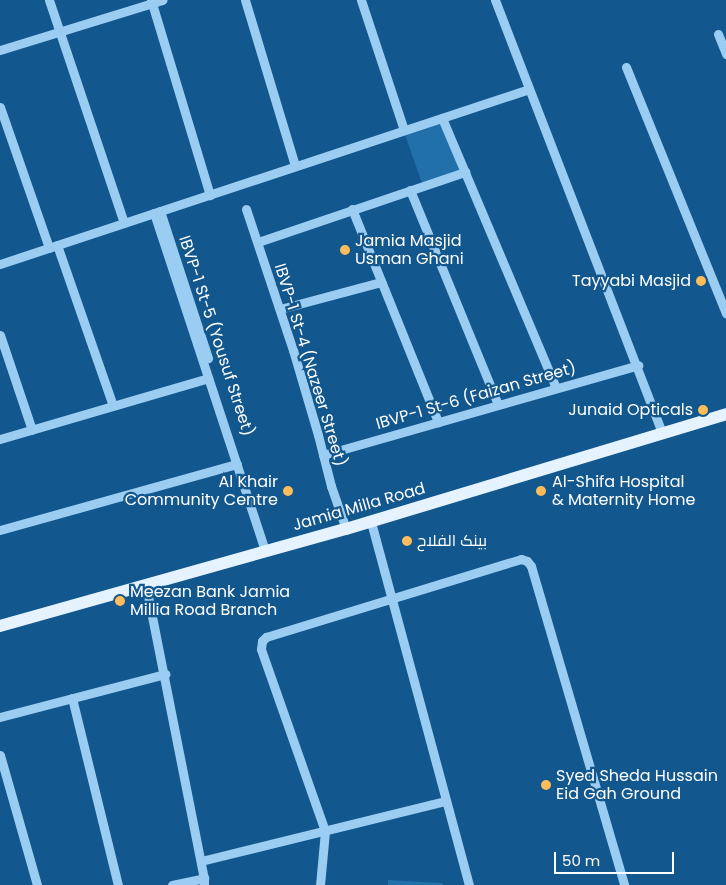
<!DOCTYPE html>
<html>
<head>
<meta charset="utf-8">
<style>
	body { margin:0 }
	#map { position:relative; width:726px; height:885px; overflow:hidden; background:#12578d; font-family:Poppins,Cairo,sans-serif }
	div>[style] { position:absolute }
	[style*='--x'] { left:calc(var(--x)*1px); top:calc(var(--y)*1px); width:calc(var(--w)*1px); rotate:calc(var(--a)*1deg) }
	.green>* { inset:0; background:#2170aa }
	.minor>* { height:9px; margin:-4.5px; padding:0 4.5px; transform-origin:4.5px; border-radius:4.5px; background:#9bccf1 }
	.major>* { height:12px; margin:-6px; padding:0 6px; transform-origin:6px; border-radius:6px; background:#e5f2ff }
	.dots>* { width:14px; height:14px; translate:-50% -50%; box-sizing:border-box; border:2px solid #12578d; border-radius:50% }
	span { translate:-50% -50%; white-space:nowrap; text-align:center; line-height:1.15; -webkit-text-stroke:4.5px #12578d; paint-order:stroke }
	.poi-label { font-size:16px; color:#fff }
	.left { translate:0 -50%; text-align:left }
	.right { translate:-100% -50%; text-align:right }
	.street-label { font-size:16px; color:#fff }
	.scale { position:absolute; left:554px; top:852px; width:120px; height:22px; box-sizing:border-box; border:2px solid #fff; border-top:0; padding-left:6px; font-size:15px; line-height:18px; white-space:nowrap; color:#fff; -webkit-text-stroke:4px #12578d; paint-order:stroke }
</style>
</head>
<body>
<div id="map">
	<div class="green">
		<i style="clip-path:polygon(441px 122px,460px 172px,422px 183px,405px 135px)"></i>
		<i style="clip-path:polygon(388px 880px,442px 883px,443px 885px,388px 885px)"></i>
	</div>
	<div class="minor">
		<i style="--x:49;--y:0;--w:235;--a:71.4"></i>
		<i style="--x:151;--y:0;--w:204;--a:73.2"></i>
		<i style="--x:245;--y:0;--w:173;--a:73.2"></i>
		<i style="--x:361;--y:0;--w:137;--a:71.7"></i>
		<i style="--x:495;--y:0;--w:463;--a:68.9"></i>
		<i style="--x:718;--y:34;--w:22;--a:68"></i>
		<i style="--x:0;--y:50;--w:170;--a:-17.1"></i>
		<i style="--x:626;--y:67;--w:266;--a:67.9"></i>
		<i style="--x:0;--y:107;--w:149;--a:70.8"></i>
		<i style="--x:442;--y:118;--w:293;--a:67.1"></i>
		<i style="--x:410;--y:190;--w:232;--a:67.7"></i>
		<i style="--x:246;--y:209;--w:149;--a:71.6"></i>
		<i style="--x:293;--y:350;--w:89;--a:73.6"></i>
		<i style="--x:318;--y:435;--w:53;--a:75.7"></i>
		<i style="--x:331;--y:486;--w:46;--a:70.8"></i>
		<i style="--x:352;--y:209;--w:230;--a:68"></i>
		<i style="--x:160;--y:211;--w:155;--a:71.9"></i>
		<i style="--x:154;--y:213;--w:356;--a:71.8"></i>
		<i style="--x:258;--y:242;--w:219;--a:-18.7"></i>
		<i style="--x:57;--y:245;--w:170;--a:70.8"></i>
		<i style="--x:0;--y:264;--w:557;--a:-18.3"></i>
		<i style="--x:280;--y:309;--w:105;--a:-15"></i>
		<i style="--x:0;--y:335;--w:100;--a:71.4"></i>
		<i style="--x:0;--y:439;--w:217;--a:-16.3"></i>
		<i style="--x:323;--y:455;--w:328;--a:-15.9"></i>
		<i style="--x:371;--y:522;--w:376;--a:74.9"></i>
		<i style="--x:0;--y:530;--w:246;--a:-15.6"></i>
		<i style="--x:146;--y:586;--w:298;--a:78.8"></i>
		<i style="--x:204;--y:878;--w:7;--a:90"></i>
		<i style="--x:72;--y:698;--w:193;--a:76.2"></i>
		<i style="--x:0;--y:717;--w:171;--a:-14.6"></i>
		<i style="--x:0;--y:755;--w:135;--a:74.1"></i>
		<i style="--x:201;--y:861;--w:252;--a:-13.8"></i>
		<i style="--x:172;--y:885;--w:33;--a:-12"></i>
		<i style="--x:320;--y:885;--w:54;--a:-84.7"></i>
		<i style="--x:325;--y:831;--w:193;--a:-109.4"></i>
		<i style="--x:261;--y:649;--w:8;--a:-83"></i>
		<i style="--x:262;--y:641;--w:6;--a:-45"></i>
		<i style="--x:266;--y:637;--w:267;--a:-17"></i>
		<i style="--x:521;--y:559;--w:6;--a:18"></i>
		<i style="--x:527;--y:561;--w:6;--a:51"></i>
		<i style="--x:531;--y:566;--w:332;--a:73.7"></i>
	</div>
	<div class="major">
		<i style="--x:0;--y:626;--w:359;--a:-15.7"></i>
		<i style="--x:346;--y:529;--w:397;--a:-16.8"></i>
	</div>
	<div class="dots">
		<i style="left:345px;top:250px;background:#ffbc5b"></i>
		<i style="left:701px;top:281px;background:#ffbc5b"></i>
		<i style="left:703px;top:410px;background:#ffbc5b"></i>
		<i style="left:288px;top:491px;background:#ffbc5b"></i>
		<i style="left:541px;top:491px;background:#ffbc5b"></i>
		<i style="left:407px;top:541px;background:#ffbc5b"></i>
		<i style="left:120px;top:601px;background:#ffbc5b"></i>
		<i style="left:546px;top:785px;background:#ffbc5b"></i>
	</div>
	<div class="poi-label">
		<span class="left" style="left:355px;top:250px">Jamia Masjid<br>Usman Ghani</span>
		<span class="right" style="left:691px;top:281px">Tayyabi Masjid</span>
		<span class="right" style="left:693px;top:410px">Junaid Opticals</span>
		<span class="right" style="left:278px;top:491px">Al Khair<br>Community Centre</span>
		<span class="left" style="left:552px;top:491px">Al-Shifa Hospital<br>&amp; Maternity Home</span>
		<span class="left" style="left:417px;top:541px">بینک الفلاح</span>
		<span class="left" style="left:130px;top:601px">Meezan Bank Jamia<br>Millia Road Branch</span>
		<span class="left" style="left:556px;top:785px">Syed Sheda Hussain<br>Eid Gah Ground</span>
	</div>
	<div class="street-label">
		<span style="left:216px;top:336px;rotate:72deg">IBVP-1 St-5 (Yousuf Street)</span>
		<span style="left:310px;top:365px;rotate:73deg">IBVP-1 St-4 (Nazeer Street)</span>
		<span style="left:476px;top:396px;rotate:-16deg">IBVP-1 St-6 (Faizan Street)</span>
		<span style="left:359px;top:507px;rotate:-16deg">Jamia Milla Road</span>
	</div>
	<div class="scale">50 m</div>
</div>
</body>
</html>
